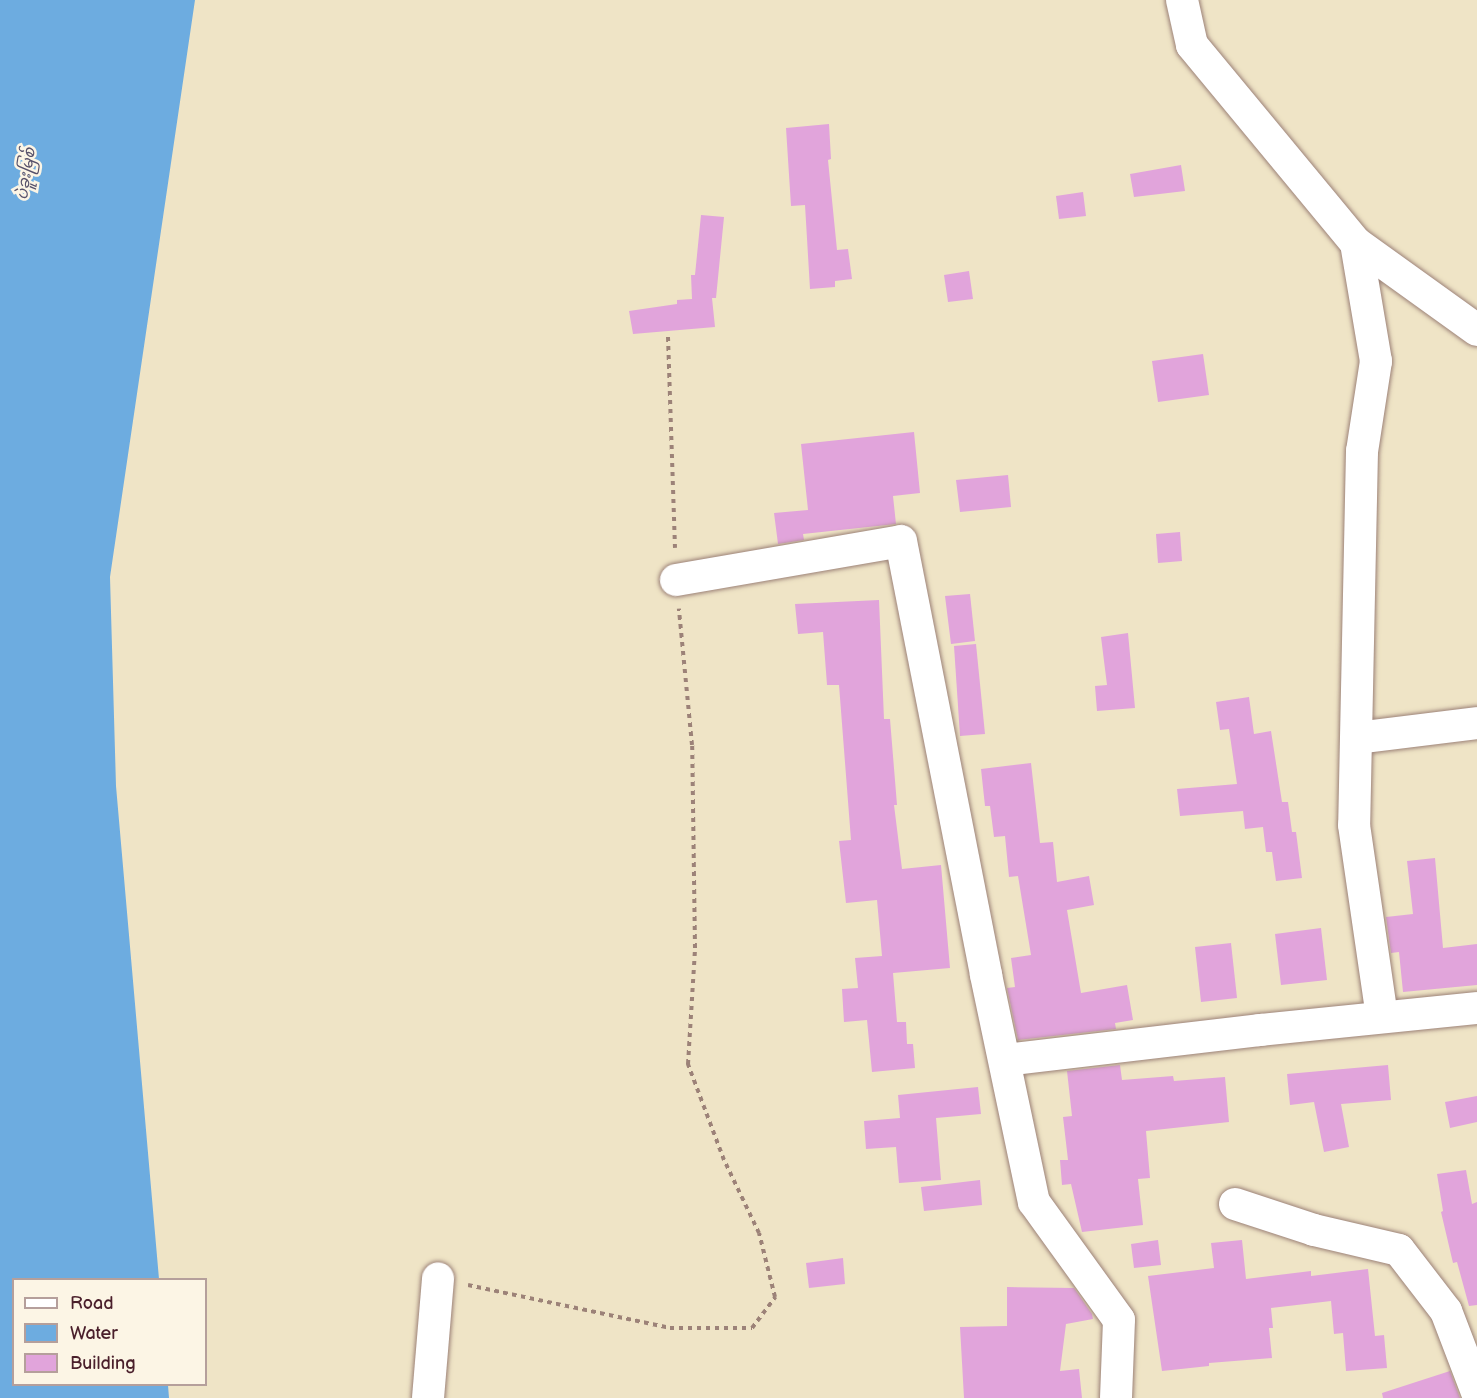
<!DOCTYPE html>
<html>
<head>
<meta charset="utf-8">
<style>
	body { margin:0 }
	#map { position:relative; width:1477px; height:1398px; overflow:hidden; background:#efe4c6; font-family:"Balsamiq Sans","Noto Sans Myanmar",sans-serif }
	div>[style] { position:absolute }
	[style*='--x'] { left:calc(var(--x)*1px); top:calc(var(--y)*1px); width:calc(var(--w)*1px); rotate:calc(var(--a)*1deg) }
	.water>* { inset:0; background:#6dace0 }
	.building>* { inset:0; background:#e1a4db }
	.path>* { height:4px; margin-top:-2px; transform-origin:0; background:repeating-linear-gradient(90deg,#9c8278 0 4.5px,transparent 0 9px) }
	.roads { filter:drop-shadow(0 0 2px #9c8278) drop-shadow(0 0 2px #9c8278) }
	.street>* { height:32px; margin:-16px; padding:0 16px; transform-origin:16px; border-radius:16px; background:#fff }
	span { translate:-50% -50%; white-space:nowrap; text-align:center; line-height:1.15; -webkit-text-stroke:5px #fcf5e5; paint-order:stroke }
	.water-label { font-size:16px; color:#56506a; font-style:italic }
	.legend { position:absolute; left:12px; top:1278px; width:195px; height:108px; box-sizing:border-box; background:#fcf5e5; border:2px solid #b59f9b; margin:0; padding:8px 10px; list-style:none; font-size:18px; color:#4a1f2b }
	.legend li { display:flex; align-items:center; gap:12px; height:30px }
	.legend b { width:30px; border:2px solid #b59f9b }
</style>
</head>
<body>
<div id="map">
	<div class="water">
		<i style="clip-path:polygon(0 0,195px 0,110px 577px,116px 786px,159px 1279px,14px 1280px,14px 1384px,168px 1385px,169px 1398px,0 1398px)"></i>
	</div>
	<div class="building">
		<i style="clip-path:polygon(829px 124px,831px 159px,828px 160px,837px 250px,848px 249px,852px 279px,835px 281px,835px 287px,810px 289px,805px 205px,791px 206px,786px 128px)"></i>
		<i style="clip-path:polygon(1181px 165px,1185px 191px,1134px 197px,1130px 174px)"></i>
		<i style="clip-path:polygon(1083px 192px,1086px 216px,1059px 219px,1056px 196px)"></i>
		<i style="clip-path:polygon(701px 215px,724px 217px,716px 298px,712px 298px,715px 327px,633px 334px,629px 311px,677px 304px,677px 300px,692px 299px,691px 275px,695px 275px)"></i>
		<i style="clip-path:polygon(969px 271px,973px 299px,948px 302px,944px 275px)"></i>
		<i style="clip-path:polygon(1203px 354px,1209px 395px,1158px 402px,1152px 361px)"></i>
		<i style="clip-path:polygon(914px 432px,920px 493px,893px 496px,896px 524px,803px 534px,804px 540px,778px 544px,774px 513px,808px 510px,801px 444px)"></i>
		<i style="clip-path:polygon(1008px 475px,1011px 507px,960px 512px,956px 480px)"></i>
		<i style="clip-path:polygon(1180px 532px,1182px 561px,1158px 563px,1156px 534px)"></i>
		<i style="clip-path:polygon(970px 594px,975px 641px,951px 644px,945px 596px)"></i>
		<i style="clip-path:polygon(879px 600px,884px 719px,890px 719px,897px 805px,894px 805px,902px 869px,941px 865px,950px 968px,893px 973px,897px 1022px,906px 1022px,907px 1044px,913px 1044px,915px 1068px,872px 1072px,867px 1020px,844px 1022px,842px 989px,858px 988px,855px 958px,882px 956px,877px 900px,846px 903px,839px 841px,851px 840px,839px 685px,827px 685px,823px 632px,798px 634px,795px 604px)"></i>
		<i style="clip-path:polygon(1128px 633px,1135px 708px,1097px 711px,1095px 686px,1107px 685px,1101px 637px)"></i>
		<i style="clip-path:polygon(976px 644px,985px 734px,960px 736px,954px 646px)"></i>
		<i style="clip-path:polygon(1249px 697px,1254px 734px,1271px 731px,1282px 802px,1288px 802px,1292px 832px,1296px 832px,1302px 878px,1276px 881px,1272px 852px,1266px 852px,1263px 827px,1245px 829px,1243px 811px,1180px 816px,1177px 789px,1237px 784px,1229px 729px,1220px 730px,1216px 702px)"></i>
		<i style="clip-path:polygon(1031px 763px,1040px 843px,1053px 842px,1057px 882px,1089px 876px,1094px 905px,1067px 910px,1081px 993px,1127px 985px,1133px 1020px,1115px 1023px,1116px 1029px,1018px 1040px,1007px 988px,1015px 987px,1011px 958px,1031px 955px,1018px 876px,1009px 877px,1005px 836px,994px 837px,990px 806px,985px 806px,981px 769px)"></i>
		<i style="clip-path:polygon(1435px 858px,1443px 948px,1477px 944px,1477px 985px,1403px 992px,1399px 952px,1391px 953px,1386px 917px,1413px 914px,1407px 861px)"></i>
		<i style="clip-path:polygon(1321px 928px,1327px 980px,1281px 985px,1275px 934px)"></i>
		<i style="clip-path:polygon(1231px 943px,1237px 998px,1201px 1002px,1195px 947px)"></i>
		<i style="clip-path:polygon(1120px 1065px,1122px 1080px,1173px 1076px,1174px 1081px,1225px 1077px,1229px 1122px,1146px 1131px,1150px 1178px,1138px 1179px,1143px 1225px,1082px 1232px,1071px 1184px,1062px 1185px,1060px 1160px,1068px 1160px,1063px 1117px,1072px 1116px,1067px 1071px)"></i>
		<i style="clip-path:polygon(1388px 1065px,1391px 1100px,1341px 1104px,1349px 1147px,1324px 1152px,1314px 1102px,1290px 1105px,1287px 1074px)"></i>
		<i style="clip-path:polygon(978px 1087px,981px 1114px,936px 1118px,941px 1180px,899px 1183px,896px 1147px,866px 1149px,864px 1121px,900px 1118px,898px 1095px)"></i>
		<i style="clip-path:polygon(1477px 1096px,1477px 1122px,1450px 1128px,1445px 1102px)"></i>
		<i style="clip-path:polygon(1466px 1170px,1472px 1204px,1477px 1202px,1477px 1305px,1469px 1306px,1457px 1262px,1453px 1263px,1441px 1212px,1443px 1211px,1437px 1174px)"></i>
		<i style="clip-path:polygon(980px 1180px,982px 1205px,924px 1211px,921px 1187px)"></i>
		<i style="clip-path:polygon(1158px 1240px,1161px 1265px,1134px 1268px,1131px 1244px)"></i>
		<i style="clip-path:polygon(1242px 1240px,1246px 1279px,1311px 1271px,1311px 1276px,1368px 1269px,1375px 1336px,1384px 1335px,1387px 1368px,1346px 1371px,1343px 1333px,1334px 1334px,1331px 1301px,1271px 1308px,1273px 1328px,1269px 1328px,1272px 1358px,1209px 1363px,1209px 1366px,1162px 1371px,1148px 1276px,1214px 1268px,1211px 1243px)"></i>
		<i style="clip-path:polygon(843px 1258px,845px 1284px,809px 1288px,806px 1263px)"></i>
		<i style="clip-path:polygon(1007px 1287px,1074px 1288px,1092px 1314px,1093px 1319px,1066px 1324px,1060px 1371px,1079px 1369px,1082px 1398px,964px 1398px,960px 1327px,1007px 1326px)"></i>
		<i style="clip-path:polygon(1450px 1371px,1460px 1398px,1383px 1398px,1382px 1393px)"></i>
	</div>
	<div class="path">
		<i style="--x:668;--y:337;--w:211;--a:88.1"></i>
		<i style="--x:468;--y:1285;--w:207;--a:12"></i>
		<i style="--x:670;--y:1328;--w:82;--a:0"></i>
		<i style="--x:752;--y:1328;--w:39;--a:-53"></i>
		<i style="--x:775;--y:1297;--w:66;--a:-104"></i>
		<i style="--x:759;--y:1233;--w:81;--a:-115.6"></i>
		<i style="--x:724;--y:1160;--w:103;--a:-110.6"></i>
		<i style="--x:688;--y:1064;--w:116;--a:-86.5"></i>
		<i style="--x:695;--y:948;--w:203;--a:-90.8"></i>
		<i style="--x:692;--y:745;--w:137;--a:-95.5"></i>
	</div>
	<div class="roads">
		<div class="street">
			<i style="--x:1182;--y:0;--w:46;--a:77.5"></i>
			<i style="--x:1192;--y:45;--w:257;--a:50.4"></i>
			<i style="--x:1356;--y:243;--w:149;--a:35.7"></i>
			<i style="--x:1356;--y:243;--w:120;--a:80.4"></i>
			<i style="--x:1376;--y:361;--w:91;--a:98.8"></i>
			<i style="--x:1362;--y:451;--w:374;--a:91.2"></i>
			<i style="--x:1354;--y:825;--w:194;--a:81.7"></i>
			<i style="--x:676;--y:580;--w:228;--a:-9.8"></i>
			<i style="--x:901;--y:541;--w:442;--a:78.9"></i>
			<i style="--x:986;--y:975;--w:232;--a:78.1"></i>
			<i style="--x:1034;--y:1202;--w:145;--a:54.2"></i>
			<i style="--x:1119;--y:1320;--w:78;--a:92.2"></i>
			<i style="--x:1357;--y:738;--w:121;--a:-7.1"></i>
			<i style="--x:1005;--y:1060;--w:257;--a:-6.7"></i>
			<i style="--x:1260;--y:1030;--w:218;--a:-5.8"></i>
			<i style="--x:1235;--y:1204;--w:83;--a:18.2"></i>
			<i style="--x:1314;--y:1230;--w:87;--a:13.2"></i>
			<i style="--x:1399;--y:1250;--w:77;--a:52.4"></i>
			<i style="--x:1446;--y:1311;--w:87;--a:69.1"></i>
			<i style="--x:428;--y:1398;--w:120;--a:-85.2"></i>
		</div>
	</div>
	<div class="water-label">
		<span style="left:27px;top:174px;rotate:-81deg">ပဲခူးမြစ်</span>
	</div>
	<ul class="legend">
	<li><b style="height:8px;background:#fff"></b>Road</li>
	<li><b style="height:16px;background:#6dace0"></b>Water</li>
	<li><b style="height:16px;background:#e1a4db"></b>Building</li>
	</ul>
</div>
</body>
</html>
